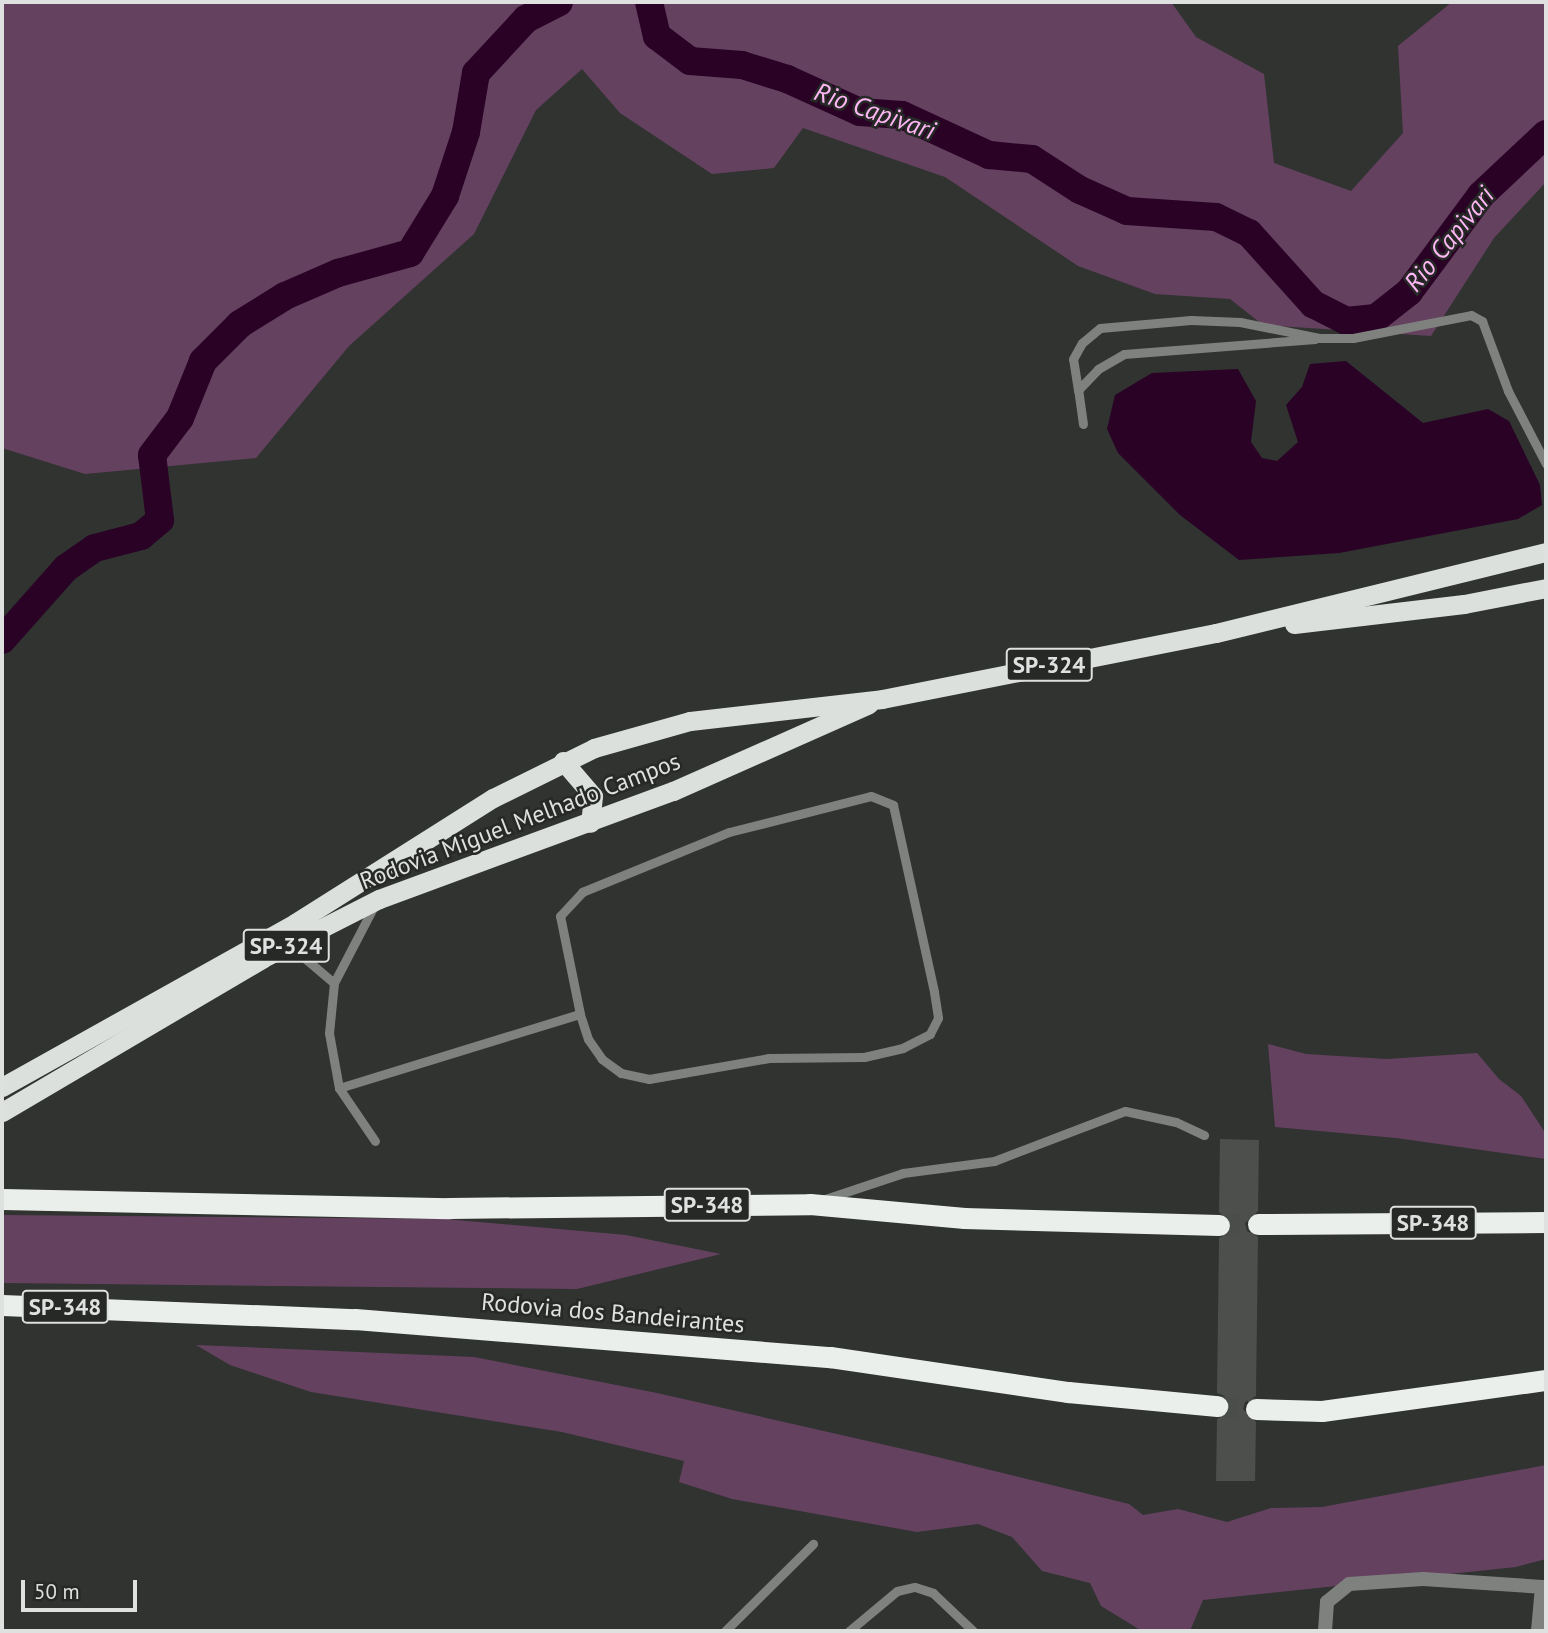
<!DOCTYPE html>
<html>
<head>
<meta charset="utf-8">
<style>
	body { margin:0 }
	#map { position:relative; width:1548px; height:1633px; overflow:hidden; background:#303330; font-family:"PT Sans",sans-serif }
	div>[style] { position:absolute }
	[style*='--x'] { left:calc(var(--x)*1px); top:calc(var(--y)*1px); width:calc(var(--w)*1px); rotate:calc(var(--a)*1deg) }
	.green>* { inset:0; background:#654160 }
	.water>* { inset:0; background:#290226 }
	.river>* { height:28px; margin:-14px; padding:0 14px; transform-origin:14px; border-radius:14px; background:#290226 }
	.building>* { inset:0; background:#4c4f4c }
	.motorway-tunnel>* { height:21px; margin-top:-10.5px; transform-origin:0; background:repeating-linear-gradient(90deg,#4a4d4a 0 21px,transparent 0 31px) }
	.service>* { height:9px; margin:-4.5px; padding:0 4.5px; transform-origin:4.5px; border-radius:4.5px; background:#7f817f }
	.minor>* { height:14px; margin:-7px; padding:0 7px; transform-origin:7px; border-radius:7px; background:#7f817f }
	.trunk>* { height:19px; margin:-9.5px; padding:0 9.5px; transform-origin:9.5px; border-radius:9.5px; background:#dce0dc }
	.motorway>* { height:21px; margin:-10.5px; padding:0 10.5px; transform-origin:10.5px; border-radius:10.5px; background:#ebefeb }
	span { translate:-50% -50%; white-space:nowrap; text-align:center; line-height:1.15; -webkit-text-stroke:5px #262926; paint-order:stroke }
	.shield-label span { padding:2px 5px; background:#262926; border:2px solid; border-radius:5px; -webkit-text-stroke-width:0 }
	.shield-label { font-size:23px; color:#dfe1e0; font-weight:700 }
	.street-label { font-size:24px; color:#dfe1e0 }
	.water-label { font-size:26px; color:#feb7f4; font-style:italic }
	.frame { position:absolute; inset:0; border:4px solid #dfe1e0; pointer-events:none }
	.scale { position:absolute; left:21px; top:1580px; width:116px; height:32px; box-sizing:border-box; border:4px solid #dfe1e0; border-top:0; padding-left:9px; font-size:21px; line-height:24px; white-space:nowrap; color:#dfe1e0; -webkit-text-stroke:5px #262926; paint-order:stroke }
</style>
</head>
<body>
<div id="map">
	<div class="green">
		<i style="clip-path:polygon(2px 2px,1171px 2px,1196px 37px,1264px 74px,1274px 163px,1351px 191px,1403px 133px,1398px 46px,1452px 2px,1546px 2px,1546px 182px,1494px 238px,1431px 336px,1263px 325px,1230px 299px,1155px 294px,1078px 266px,945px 177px,803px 128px,774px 168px,712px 174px,620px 113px,582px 69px,536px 110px,474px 234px,349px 346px,256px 458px,85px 474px,2px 448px)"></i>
		<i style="clip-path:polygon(1268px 1044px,1306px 1054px,1387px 1059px,1477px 1053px,1499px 1079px,1521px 1096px,1546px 1134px,1546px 1159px,1396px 1138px,1275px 1127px)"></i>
		<i style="clip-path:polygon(2px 1215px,445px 1219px,626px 1235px,721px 1254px,577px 1289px,2px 1283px)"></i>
		<i style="clip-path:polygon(196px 1345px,474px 1357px,657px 1393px,925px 1454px,1129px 1504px,1143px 1515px,1178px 1509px,1227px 1522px,1271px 1508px,1322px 1507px,1546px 1465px,1546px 1559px,1516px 1567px,1203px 1600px,1190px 1631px,1142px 1631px,1101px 1606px,1090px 1583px,1042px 1571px,1012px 1537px,978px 1524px,917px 1532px,732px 1499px,679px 1482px,684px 1461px,562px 1432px,311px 1392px,230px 1365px)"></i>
	</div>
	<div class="water">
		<i style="clip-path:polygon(1346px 361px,1423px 423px,1488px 409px,1509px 421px,1540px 485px,1542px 505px,1518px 519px,1339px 553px,1239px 560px,1180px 515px,1118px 453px,1107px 429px,1115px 395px,1152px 373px,1238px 369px,1256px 401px,1251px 442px,1262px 458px,1277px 461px,1298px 442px,1286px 405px,1302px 387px,1310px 364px)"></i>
	</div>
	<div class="river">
		<i style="--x:649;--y:2;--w:35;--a:77"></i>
		<i style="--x:657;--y:36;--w:41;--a:37.1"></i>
		<i style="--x:690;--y:61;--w:52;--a:4.4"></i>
		<i style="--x:742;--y:65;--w:47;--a:17.3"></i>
		<i style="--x:787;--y:79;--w:80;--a:24.3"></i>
		<i style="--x:860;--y:112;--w:42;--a:4.1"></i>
		<i style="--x:902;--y:115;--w:96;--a:24.7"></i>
		<i style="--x:989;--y:155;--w:43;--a:5.3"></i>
		<i style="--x:1032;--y:159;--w:57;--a:32.9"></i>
		<i style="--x:1080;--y:190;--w:51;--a:24.1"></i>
		<i style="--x:1127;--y:211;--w:89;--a:3.9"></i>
		<i style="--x:1216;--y:217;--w:37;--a:26"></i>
		<i style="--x:1249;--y:233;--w:96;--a:48"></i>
		<i style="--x:1313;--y:304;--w:37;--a:27"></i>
		<i style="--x:1346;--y:321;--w:30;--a:-6"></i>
		<i style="--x:1376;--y:318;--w:42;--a:-38.2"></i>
		<i style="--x:1409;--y:292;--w:121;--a:-53.4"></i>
		<i style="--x:1481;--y:195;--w:89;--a:-43.2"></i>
		<i style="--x:2;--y:640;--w:96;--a:-48.4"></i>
		<i style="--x:66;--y:568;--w:35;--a:-35"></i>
		<i style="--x:95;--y:548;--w:48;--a:-14.6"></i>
		<i style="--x:141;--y:536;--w:25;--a:-40"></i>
		<i style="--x:160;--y:520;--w:65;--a:-97"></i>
		<i style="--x:152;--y:455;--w:46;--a:-52.9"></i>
		<i style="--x:180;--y:418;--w:61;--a:-68"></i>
		<i style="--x:203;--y:361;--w:52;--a:-45"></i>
		<i style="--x:240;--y:324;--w:53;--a:-31.9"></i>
		<i style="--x:285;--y:296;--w:58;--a:-23.5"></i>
		<i style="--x:338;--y:273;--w:75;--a:-15.5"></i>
		<i style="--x:410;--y:253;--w:67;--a:-58.4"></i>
		<i style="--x:445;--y:196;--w:67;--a:-71.8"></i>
		<i style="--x:466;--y:132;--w:60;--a:-80.4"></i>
		<i style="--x:476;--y:73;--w:74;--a:-47.2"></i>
		<i style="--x:526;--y:19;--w:37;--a:-27"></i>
	</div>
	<div class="building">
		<i style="clip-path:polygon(1220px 1139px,1259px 1140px,1258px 1211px,1245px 1223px,1247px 1231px,1258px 1237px,1256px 1396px,1245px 1402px,1243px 1409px,1256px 1422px,1255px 1481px,1216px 1481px,1217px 1419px,1227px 1414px,1230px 1407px,1225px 1396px,1217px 1393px,1219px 1238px,1230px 1232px,1232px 1225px,1219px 1212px)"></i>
	</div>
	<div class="motorway-tunnel">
		<i style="--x:1219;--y:1225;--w:39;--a:-1"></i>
		<i style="--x:1217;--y:1406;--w:39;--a:4"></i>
	</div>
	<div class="service">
		<i style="--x:1078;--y:390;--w:31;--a:-99"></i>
		<i style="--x:1073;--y:359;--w:18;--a:-61"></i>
		<i style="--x:1082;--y:343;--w:23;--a:-40"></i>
		<i style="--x:1100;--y:328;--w:91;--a:-5"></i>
		<i style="--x:1191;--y:320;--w:49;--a:2.3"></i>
		<i style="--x:1240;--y:322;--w:82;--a:11.3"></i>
		<i style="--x:1320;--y:338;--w:33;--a:0"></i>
		<i style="--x:1353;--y:338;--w:120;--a:-11"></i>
		<i style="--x:1471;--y:315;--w:13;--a:29"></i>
		<i style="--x:1482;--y:321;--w:75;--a:69.6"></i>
		<i style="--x:1508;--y:391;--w:82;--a:62.5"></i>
		<i style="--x:1083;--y:424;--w:34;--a:-98"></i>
		<i style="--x:1078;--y:390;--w:29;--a:-46"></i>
		<i style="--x:1098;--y:369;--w:30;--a:-30"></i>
		<i style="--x:1124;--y:354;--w:192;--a:-4.5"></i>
		<i style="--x:374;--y:906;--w:87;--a:117.5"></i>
		<i style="--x:334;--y:983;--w:50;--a:95.7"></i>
		<i style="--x:329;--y:1033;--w:56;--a:79.7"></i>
		<i style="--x:339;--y:1088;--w:64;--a:55.8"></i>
		<i style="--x:278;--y:956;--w:23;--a:-2"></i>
		<i style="--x:301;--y:955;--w:43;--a:40.3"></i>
		<i style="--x:339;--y:1088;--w:252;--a:-17.1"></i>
		<i style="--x:580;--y:1014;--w:100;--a:-101.5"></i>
		<i style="--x:560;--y:916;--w:33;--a:-47"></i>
		<i style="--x:582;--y:892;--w:159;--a:-22.2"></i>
		<i style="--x:729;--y:832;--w:146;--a:-14.2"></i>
		<i style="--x:871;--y:796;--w:24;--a:22"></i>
		<i style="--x:893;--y:805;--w:191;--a:77.6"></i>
		<i style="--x:934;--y:992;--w:26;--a:81"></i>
		<i style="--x:938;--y:1018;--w:18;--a:117"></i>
		<i style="--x:930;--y:1034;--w:30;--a:153"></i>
		<i style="--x:903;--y:1048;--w:40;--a:167"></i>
		<i style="--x:864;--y:1057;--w:95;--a:179.4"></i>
		<i style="--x:769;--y:1058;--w:122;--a:170.1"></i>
		<i style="--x:649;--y:1079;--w:29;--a:-168"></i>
		<i style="--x:621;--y:1073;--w:24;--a:-144"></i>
		<i style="--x:602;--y:1059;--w:24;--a:-125"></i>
		<i style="--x:588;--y:1039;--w:26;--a:-108"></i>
		<i style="--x:825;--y:1199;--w:82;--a:-18.4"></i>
		<i style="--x:903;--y:1173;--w:92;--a:-7.5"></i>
		<i style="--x:994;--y:1161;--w:140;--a:-20.9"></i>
		<i style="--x:1125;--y:1111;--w:52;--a:12.2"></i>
		<i style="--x:1176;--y:1122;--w:31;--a:25"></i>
		<i style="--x:725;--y:1631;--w:124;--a:-44.7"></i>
		<i style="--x:849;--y:1631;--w:62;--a:-39.8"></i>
		<i style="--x:897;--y:1591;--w:18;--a:-13"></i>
		<i style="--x:915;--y:1587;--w:19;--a:18"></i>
		<i style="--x:933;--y:1593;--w:55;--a:43.5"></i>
	</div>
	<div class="minor">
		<i style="--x:1325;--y:1631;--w:29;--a:-86"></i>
		<i style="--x:1327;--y:1602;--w:28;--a:-39"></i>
		<i style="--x:1349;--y:1584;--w:74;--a:-3.9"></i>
		<i style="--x:1423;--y:1579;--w:119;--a:3.8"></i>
		<i style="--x:1538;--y:1631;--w:44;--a:-84.8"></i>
		<i style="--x:1542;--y:1587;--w:4;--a:0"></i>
	</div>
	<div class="trunk">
		<i style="--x:1294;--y:624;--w:171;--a:-6.7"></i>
		<i style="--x:1464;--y:604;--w:84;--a:-11"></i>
		<i style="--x:563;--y:761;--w:46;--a:49.4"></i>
		<i style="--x:593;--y:796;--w:27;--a:96"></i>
		<i style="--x:2;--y:1087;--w:336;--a:-29.2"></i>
		<i style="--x:295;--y:923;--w:234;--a:-32.3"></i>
		<i style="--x:493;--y:798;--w:113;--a:-26.3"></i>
		<i style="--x:594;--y:748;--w:100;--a:-15.7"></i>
		<i style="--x:690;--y:721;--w:193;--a:-6.5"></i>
		<i style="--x:882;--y:699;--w:340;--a:-11.2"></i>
		<i style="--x:1216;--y:633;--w:340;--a:-13.8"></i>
		<i style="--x:2;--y:1112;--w:303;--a:-30.5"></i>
		<i style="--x:263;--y:958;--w:130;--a:-27"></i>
		<i style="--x:379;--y:899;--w:313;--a:-20.2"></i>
		<i style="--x:673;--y:791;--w:214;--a:-23.9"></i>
	</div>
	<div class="motorway">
		<i style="--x:2;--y:1199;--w:447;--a:1.2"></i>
		<i style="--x:449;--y:1208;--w:361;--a:-0.6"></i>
		<i style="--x:810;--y:1204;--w:155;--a:5.2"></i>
		<i style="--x:964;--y:1218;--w:255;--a:1.6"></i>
		<i style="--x:1258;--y:1224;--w:288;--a:-0.4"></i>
		<i style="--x:2;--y:1305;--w:353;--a:2.3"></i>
		<i style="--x:355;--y:1319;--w:477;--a:4.6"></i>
		<i style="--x:830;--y:1357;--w:241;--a:8.4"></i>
		<i style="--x:1068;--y:1392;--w:150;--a:5.4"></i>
		<i style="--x:1256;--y:1409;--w:66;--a:1.7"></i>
		<i style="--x:1322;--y:1411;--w:226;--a:-7.9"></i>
	</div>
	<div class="shield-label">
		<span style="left:1049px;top:665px">SP-324</span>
		<span style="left:286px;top:946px">SP-324</span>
		<span style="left:707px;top:1205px">SP-348</span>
		<span style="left:1433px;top:1223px">SP-348</span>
		<span style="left:65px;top:1307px">SP-348</span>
	</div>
	<div class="street-label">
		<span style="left:520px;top:821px;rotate:-21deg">Rodovia Miguel Melhado Campos</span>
		<span style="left:613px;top:1313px;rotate:5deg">Rodovia dos Bandeirantes</span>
	</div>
	<div class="water-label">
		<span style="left:875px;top:111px;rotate:19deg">Rio Capivari</span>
		<span style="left:1449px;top:239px;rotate:-51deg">Rio Capivari</span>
	</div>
	<div class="frame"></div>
	<div class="scale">50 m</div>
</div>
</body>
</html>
